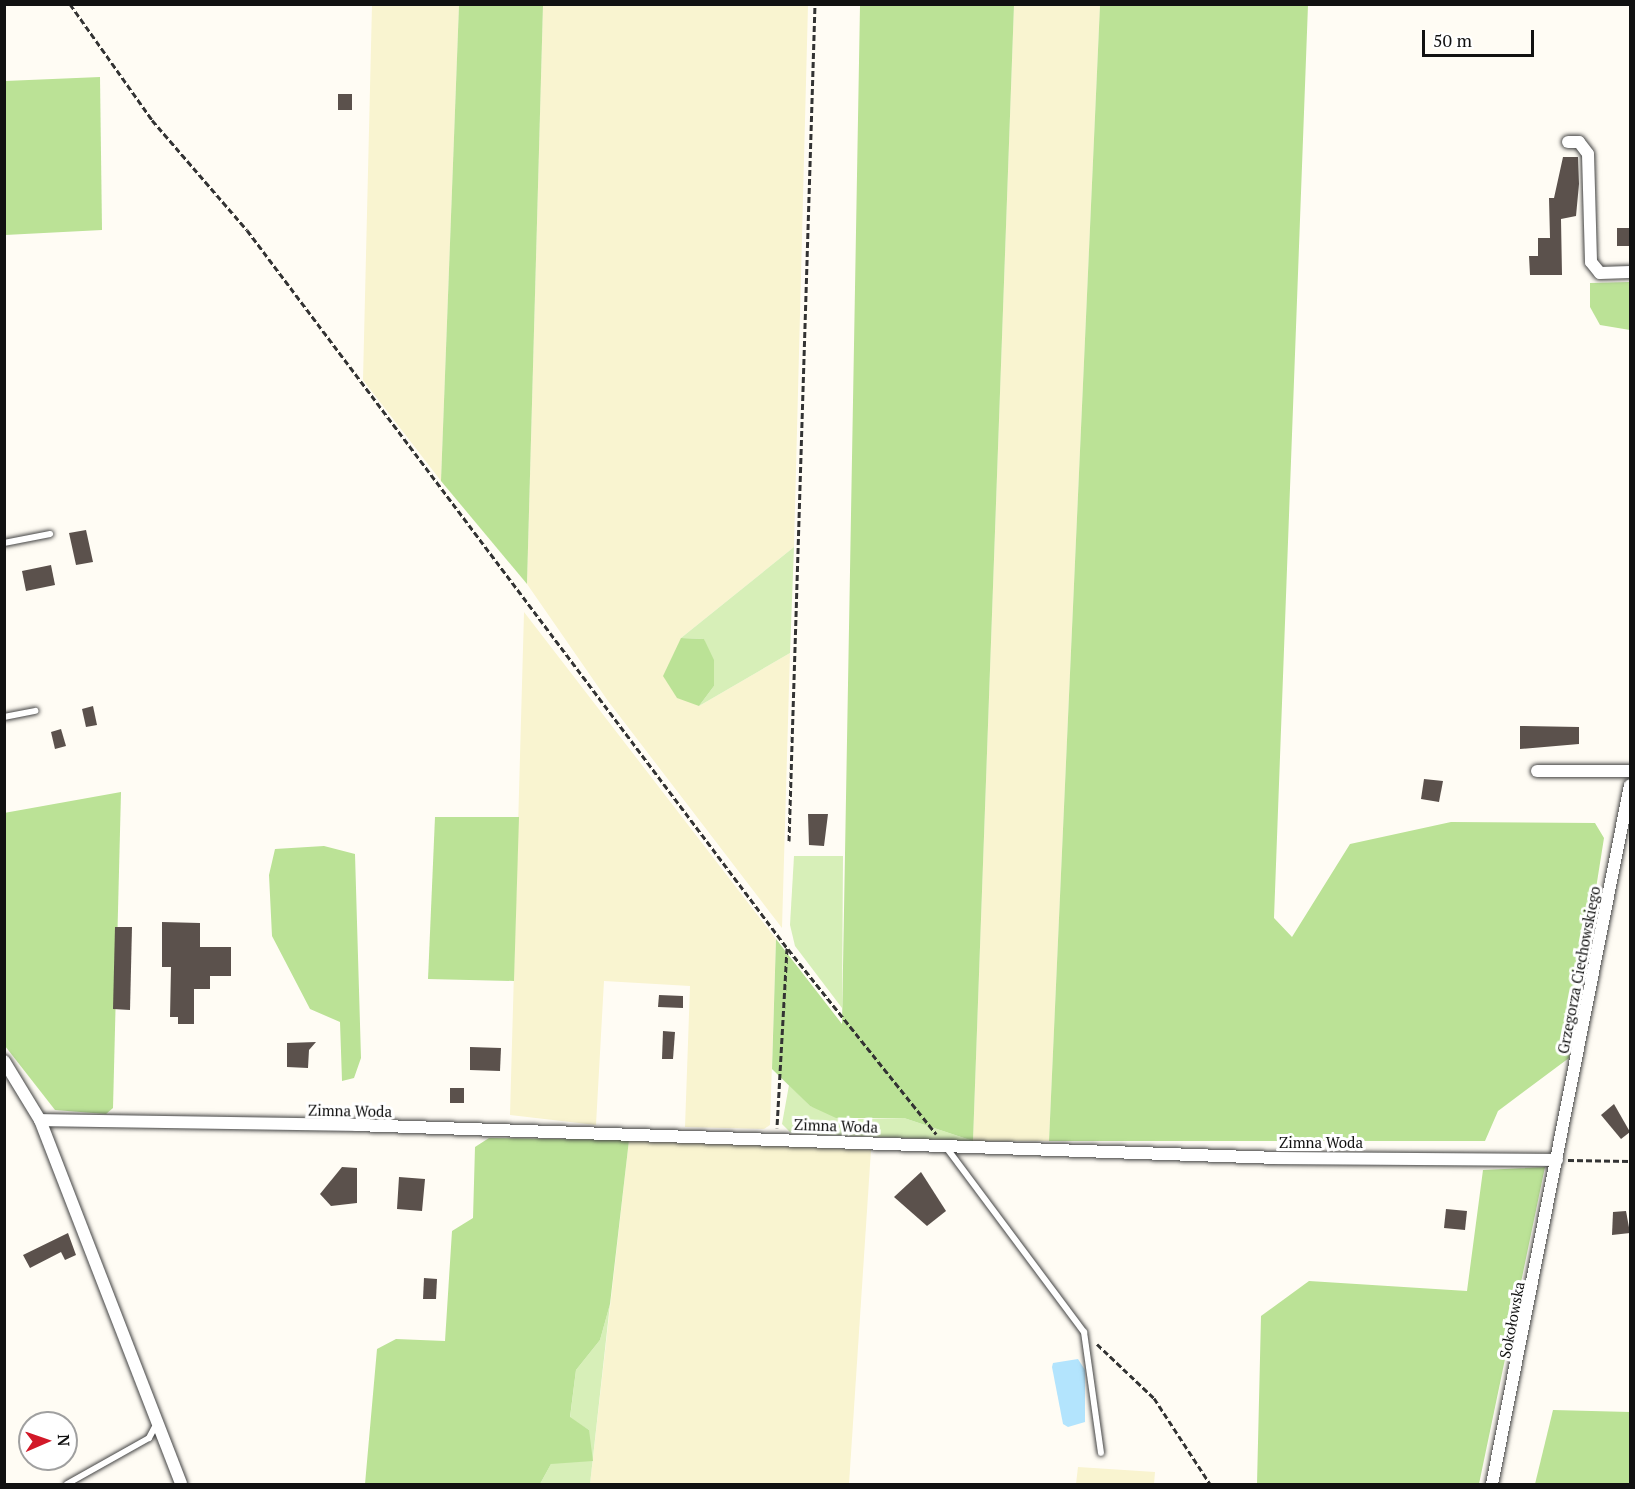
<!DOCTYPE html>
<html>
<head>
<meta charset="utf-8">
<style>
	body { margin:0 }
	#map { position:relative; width:1635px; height:1489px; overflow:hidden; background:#fffcf4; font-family:"PT Serif",serif }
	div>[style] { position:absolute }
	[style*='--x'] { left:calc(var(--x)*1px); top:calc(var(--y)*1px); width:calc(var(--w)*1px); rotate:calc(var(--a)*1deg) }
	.farmland>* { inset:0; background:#f9f4d0 }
	.green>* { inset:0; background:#d7efb8 }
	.forest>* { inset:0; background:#bbe296 }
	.water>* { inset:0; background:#b3e4fd }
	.building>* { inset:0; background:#5b514c }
	.path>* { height:3px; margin-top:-1.5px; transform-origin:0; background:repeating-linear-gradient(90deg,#333 0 6px,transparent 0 9px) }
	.roads { filter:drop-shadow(0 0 2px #444) drop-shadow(0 0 2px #444) }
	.service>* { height:6px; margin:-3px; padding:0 3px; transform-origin:3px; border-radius:3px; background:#fff }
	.minor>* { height:12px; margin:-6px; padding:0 6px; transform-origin:6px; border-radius:6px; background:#fff }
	span { translate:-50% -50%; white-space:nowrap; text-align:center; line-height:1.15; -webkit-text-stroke:6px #fff; paint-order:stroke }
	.street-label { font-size:15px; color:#111 }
	.frame { position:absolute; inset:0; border:6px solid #111; pointer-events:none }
	.north { position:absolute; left:18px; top:1411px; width:60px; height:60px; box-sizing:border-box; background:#fff; border:2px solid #a0a0a0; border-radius:50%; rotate:88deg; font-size:16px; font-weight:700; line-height:24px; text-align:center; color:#111 }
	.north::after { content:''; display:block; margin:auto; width:21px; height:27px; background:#d21828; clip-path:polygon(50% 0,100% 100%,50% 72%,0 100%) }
	.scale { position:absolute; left:1422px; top:30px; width:112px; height:27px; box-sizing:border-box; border:3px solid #111; border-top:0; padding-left:8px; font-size:18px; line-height:21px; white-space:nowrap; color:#111; -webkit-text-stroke:4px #fff; paint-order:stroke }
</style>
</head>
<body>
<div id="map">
	<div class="farmland">
		<i style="clip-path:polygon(372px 5px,459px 5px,441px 481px,363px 380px)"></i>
		<i style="clip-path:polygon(543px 5px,808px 5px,794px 547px,681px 638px,699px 706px,790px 653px,782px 928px,608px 701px,527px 584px)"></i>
		<i style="clip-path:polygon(1014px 5px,1100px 5px,1049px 1141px,973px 1141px)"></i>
		<i style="clip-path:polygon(524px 612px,776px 939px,770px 1125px,764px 1129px,685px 1127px,690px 986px,604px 981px,596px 1125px,510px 1115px)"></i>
		<i style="clip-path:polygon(629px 1140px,871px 1150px,849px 1484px,590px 1484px)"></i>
		<i style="clip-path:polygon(1078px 1467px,1155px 1472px,1154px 1484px,1076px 1484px)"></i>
	</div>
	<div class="green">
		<i style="clip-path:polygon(794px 547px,790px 653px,699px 706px,714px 686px,704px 639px,681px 638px)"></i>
		<i style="clip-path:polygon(794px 856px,843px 856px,842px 1008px,795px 946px,790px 925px)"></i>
		<i style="clip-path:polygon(789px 1085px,810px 1106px,856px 1119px,904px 1118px,973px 1141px,791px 1133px,782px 1124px)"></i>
		<i style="clip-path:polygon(610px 1304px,590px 1484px,540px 1484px,551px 1464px,589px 1430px,570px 1418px,576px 1370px,600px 1340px)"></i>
	</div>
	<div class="forest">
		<i style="clip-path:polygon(459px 5px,543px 5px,527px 584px,441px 481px)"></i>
		<i style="clip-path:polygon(860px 5px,1014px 5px,973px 1141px,904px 1118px,836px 1118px,810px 1106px,772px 1069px,776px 939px,842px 1024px)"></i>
		<i style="clip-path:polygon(1100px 5px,1308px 5px,1274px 918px,1292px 937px,1350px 844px,1451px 822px,1595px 823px,1604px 838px,1569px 1058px,1498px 1111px,1485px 1141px,1049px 1141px)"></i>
		<i style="clip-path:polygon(100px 77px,102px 230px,5px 235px,5px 81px)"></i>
		<i style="clip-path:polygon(1630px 282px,1630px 330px,1600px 325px,1590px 307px,1590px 283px)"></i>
		<i style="clip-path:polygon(681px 638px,704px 639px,714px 660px,714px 686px,699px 706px,677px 698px,663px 676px)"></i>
		<i style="clip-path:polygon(121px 792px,113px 1108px,106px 1114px,55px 1110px,5px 1046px,4px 813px)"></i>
		<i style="clip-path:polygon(435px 817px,519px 817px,514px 981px,428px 979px)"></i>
		<i style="clip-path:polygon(324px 846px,355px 854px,361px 1058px,354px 1078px,342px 1081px,340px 1022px,310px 1009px,272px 936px,269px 875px,275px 849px)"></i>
		<i style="clip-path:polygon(489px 1138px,629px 1140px,610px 1304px,600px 1340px,576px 1370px,570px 1417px,589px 1430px,593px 1461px,551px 1464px,540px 1484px,365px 1484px,377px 1349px,396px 1339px,445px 1341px,452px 1231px,473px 1218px,475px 1147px)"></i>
		<i style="clip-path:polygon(1545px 1167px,1479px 1484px,1257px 1484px,1261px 1316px,1309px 1281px,1467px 1291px,1483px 1170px)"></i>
		<i style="clip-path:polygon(1553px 1410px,1630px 1412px,1630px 1484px,1535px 1484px)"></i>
	</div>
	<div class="water">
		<i style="clip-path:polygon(1078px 1359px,1085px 1370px,1085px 1422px,1068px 1427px,1063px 1424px,1052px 1367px,1053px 1363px)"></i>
	</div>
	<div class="building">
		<i style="clip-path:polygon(338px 94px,352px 94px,352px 110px,338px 110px)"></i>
		<i style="clip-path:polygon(1563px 157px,1578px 157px,1579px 184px,1576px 216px,1561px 219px,1562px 275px,1530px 275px,1529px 256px,1538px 256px,1538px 238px,1550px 238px,1549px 198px,1554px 198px)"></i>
		<i style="clip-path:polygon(1617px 228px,1630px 228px,1630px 246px,1617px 246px)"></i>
		<i style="clip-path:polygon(86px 530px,93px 562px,76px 565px,69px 533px)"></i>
		<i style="clip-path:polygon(51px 565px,55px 585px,26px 591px,22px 571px)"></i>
		<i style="clip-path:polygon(93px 706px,97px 725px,86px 727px,82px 709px)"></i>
		<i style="clip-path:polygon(1520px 726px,1579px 727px,1579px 744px,1520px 749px)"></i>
		<i style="clip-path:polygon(61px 729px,66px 746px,55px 749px,51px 732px)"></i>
		<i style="clip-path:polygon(1424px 779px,1443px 781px,1439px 802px,1421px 799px)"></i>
		<i style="clip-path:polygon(808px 814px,828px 814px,824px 846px,809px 845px)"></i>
		<i style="clip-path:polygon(162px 922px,200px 923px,200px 947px,231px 947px,231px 976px,210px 976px,210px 989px,194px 989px,194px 1024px,178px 1024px,178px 1017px,170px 1017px,171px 967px,162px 967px)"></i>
		<i style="clip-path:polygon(115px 927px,132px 927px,130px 1010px,113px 1009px)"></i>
		<i style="clip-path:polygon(659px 995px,683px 996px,683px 1008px,658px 1007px)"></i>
		<i style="clip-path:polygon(663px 1031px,675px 1032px,673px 1059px,662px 1059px)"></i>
		<i style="clip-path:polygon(316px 1042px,309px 1050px,308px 1068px,287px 1067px,287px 1043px)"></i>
		<i style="clip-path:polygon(470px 1047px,501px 1048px,500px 1071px,470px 1070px)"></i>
		<i style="clip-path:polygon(450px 1088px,464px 1088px,464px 1103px,450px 1103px)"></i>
		<i style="clip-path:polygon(1614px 1104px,1630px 1132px,1621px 1139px,1601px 1115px)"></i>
		<i style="clip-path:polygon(342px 1167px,357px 1168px,357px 1203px,331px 1206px,320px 1194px)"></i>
		<i style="clip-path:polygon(921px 1172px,946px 1211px,927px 1226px,894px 1197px)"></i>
		<i style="clip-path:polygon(399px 1177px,425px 1179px,422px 1211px,397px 1209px)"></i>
		<i style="clip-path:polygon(1446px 1209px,1467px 1211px,1465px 1230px,1444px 1228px)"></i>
		<i style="clip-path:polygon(1626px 1211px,1630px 1233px,1612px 1235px,1613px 1212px)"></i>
		<i style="clip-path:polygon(68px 1233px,76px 1255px,65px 1260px,61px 1252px,30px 1268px,23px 1255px)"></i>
		<i style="clip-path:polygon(424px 1278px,437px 1279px,436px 1299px,423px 1299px)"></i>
	</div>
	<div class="path">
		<i style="--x:70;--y:4;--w:142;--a:54.7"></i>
		<i style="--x:152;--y:120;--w:145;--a:49.2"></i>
		<i style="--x:247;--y:230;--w:898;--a:53.05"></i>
		<i style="--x:787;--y:948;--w:180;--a:93.2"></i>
		<i style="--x:789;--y:841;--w:837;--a:-88.22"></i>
		<i style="--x:788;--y:949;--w:237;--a:51.3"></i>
		<i style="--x:1568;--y:1160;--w:62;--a:0.9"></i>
		<i style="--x:1097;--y:1344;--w:79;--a:43.5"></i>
		<i style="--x:1154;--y:1398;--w:103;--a:56.9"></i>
	</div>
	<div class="roads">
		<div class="service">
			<i style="--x:4;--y:543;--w:47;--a:-11.1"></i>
			<i style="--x:4;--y:717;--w:32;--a:-11"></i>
			<i style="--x:946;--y:1147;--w:231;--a:53.3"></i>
			<i style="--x:1084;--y:1332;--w:122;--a:82"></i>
			<i style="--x:67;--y:1484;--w:94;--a:-29.3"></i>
			<i style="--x:149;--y:1438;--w:17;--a:-62"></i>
		</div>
		<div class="minor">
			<i style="--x:1568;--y:142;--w:11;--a:0"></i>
			<i style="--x:1579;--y:142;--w:15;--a:53"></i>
			<i style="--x:1588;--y:154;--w:108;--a:88.4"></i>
			<i style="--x:1591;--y:262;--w:14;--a:51"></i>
			<i style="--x:1600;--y:273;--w:30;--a:-2"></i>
			<i style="--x:1537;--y:771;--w:93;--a:0"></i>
			<i style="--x:4;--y:1061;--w:69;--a:58.6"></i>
			<i style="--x:40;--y:1120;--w:390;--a:68.8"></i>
			<i style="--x:40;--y:1120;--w:316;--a:0.9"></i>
			<i style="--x:356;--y:1125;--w:922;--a:2.05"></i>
			<i style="--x:1277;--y:1158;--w:280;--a:0.4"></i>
			<i style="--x:1492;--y:1484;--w:712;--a:-78.83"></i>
		</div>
	</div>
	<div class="street-label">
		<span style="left:1579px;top:970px;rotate:-79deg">Grzegorza Ciechowskiego</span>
		<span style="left:350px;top:1111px;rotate:1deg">Zimna Woda</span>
		<span style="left:836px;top:1126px;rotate:2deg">Zimna Woda</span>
		<span style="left:1321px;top:1143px">Zimna Woda</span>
		<span style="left:1512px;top:1320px;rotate:-79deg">Sokołowska</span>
	</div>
	<div class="frame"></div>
	<div class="north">N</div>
	<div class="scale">50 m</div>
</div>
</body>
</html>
